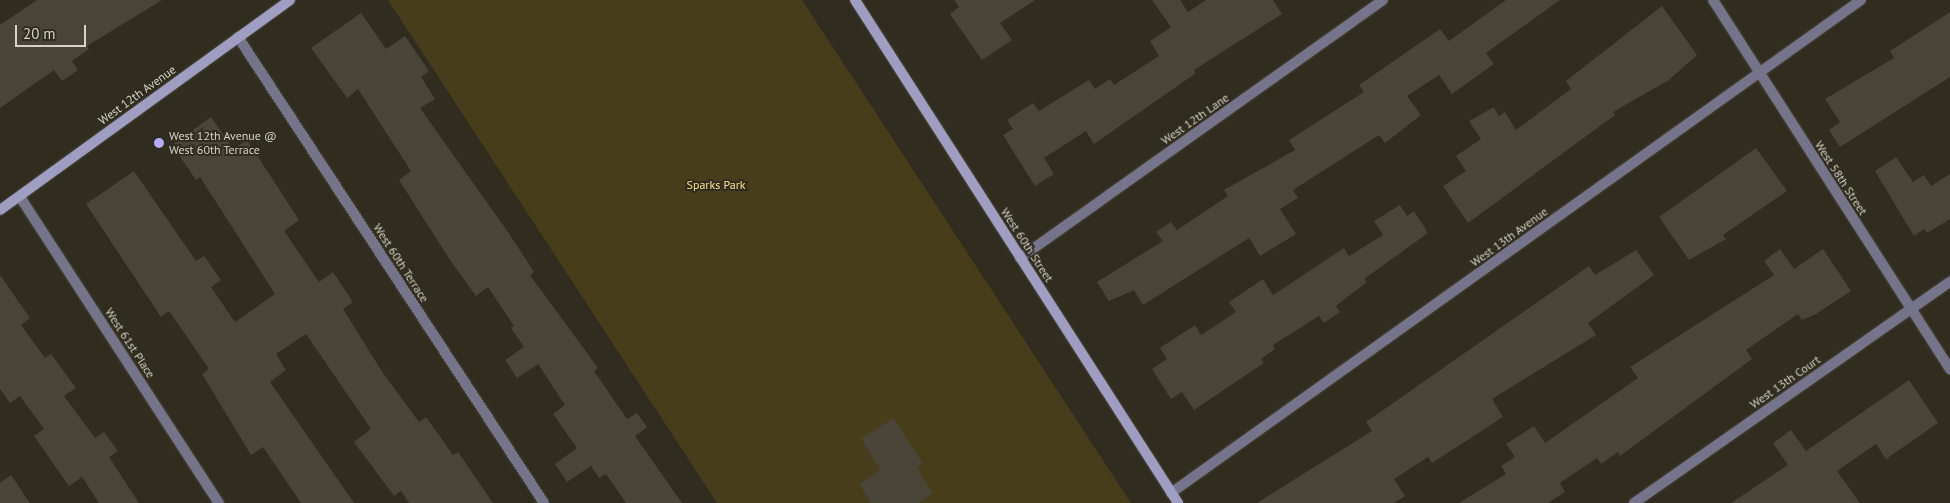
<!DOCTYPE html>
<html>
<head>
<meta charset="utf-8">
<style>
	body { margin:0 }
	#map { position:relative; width:1950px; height:503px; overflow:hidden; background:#302c20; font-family:"PT Sans",sans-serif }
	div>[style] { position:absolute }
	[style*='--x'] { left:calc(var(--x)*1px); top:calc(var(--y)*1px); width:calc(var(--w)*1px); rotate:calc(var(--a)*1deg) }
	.green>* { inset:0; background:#463d1a }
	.building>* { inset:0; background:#484437 }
	.roads { filter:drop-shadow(0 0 1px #4a473b) drop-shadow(0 0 1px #4a473b) }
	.street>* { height:10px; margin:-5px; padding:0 5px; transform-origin:5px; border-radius:5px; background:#76748b }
	.secondary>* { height:10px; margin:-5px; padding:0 5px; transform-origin:5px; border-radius:5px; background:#a09dc2 }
	.dots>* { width:14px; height:14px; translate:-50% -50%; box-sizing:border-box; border:2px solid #302c20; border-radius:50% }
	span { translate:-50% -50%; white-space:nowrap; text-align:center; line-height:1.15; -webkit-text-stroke:4px #302c20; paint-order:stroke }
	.street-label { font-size:12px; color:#d4d2ca }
	.poi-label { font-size:12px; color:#d4d2ca }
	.left { translate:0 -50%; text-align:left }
	.park-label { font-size:12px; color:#f9e08b }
	.scale { position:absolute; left:15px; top:25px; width:71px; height:22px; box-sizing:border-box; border:2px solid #d4d2ca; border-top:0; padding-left:6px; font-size:15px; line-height:18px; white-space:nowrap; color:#d4d2ca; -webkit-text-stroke:4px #302c20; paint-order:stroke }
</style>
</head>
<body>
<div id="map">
	<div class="green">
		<i style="clip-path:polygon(388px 0,802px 0,1131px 503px,717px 503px)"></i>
	</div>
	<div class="building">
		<i style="clip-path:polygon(37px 0,162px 0,87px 46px,89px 49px,72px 61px,78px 70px,62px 81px,54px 70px,0 108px,0 25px)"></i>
		<i style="clip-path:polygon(954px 0,1035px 0,1000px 23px,1012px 40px,982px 60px,950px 14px,959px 7px)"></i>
		<i style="clip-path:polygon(1152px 0,1180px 0,1188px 12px,1206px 0,1273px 0,1282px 14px,1194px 70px,1196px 73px,1094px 144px,1086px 131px,1044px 158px,1054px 174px,1035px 186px,1003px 135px,1013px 129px,1007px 120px,1033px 103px,1039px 111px,1089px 80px,1095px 89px,1110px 79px,1114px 85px,1159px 56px,1150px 41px,1171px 27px)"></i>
		<i style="clip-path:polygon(1506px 0,1560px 0,1486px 53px,1494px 64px,1452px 94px,1439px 75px,1407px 96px,1421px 115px,1385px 143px,1379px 135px,1293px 190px,1298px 198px,1280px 209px,1296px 234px,1260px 256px,1249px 238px,1143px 305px,1134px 290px,1109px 301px,1097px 282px,1163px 241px,1156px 232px,1171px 222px,1177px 230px,1228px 196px,1224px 190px,1295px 150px,1289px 140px,1364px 92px,1359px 85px,1440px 29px,1449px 41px)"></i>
		<i style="clip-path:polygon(1662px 6px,1697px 55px,1669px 80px,1613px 112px,1615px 115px,1468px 223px,1443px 186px,1466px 171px,1456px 156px,1481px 139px,1469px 121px,1494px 107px,1499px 116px,1505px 112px,1516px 130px,1571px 89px,1566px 81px)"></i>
		<i style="clip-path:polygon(1950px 12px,1950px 77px,1840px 147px,1829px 130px,1840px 122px,1825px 99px,1894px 58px,1890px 51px)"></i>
		<i style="clip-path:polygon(361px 13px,386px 49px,405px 36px,418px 55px,429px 71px,421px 77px,435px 99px,420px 108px,510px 235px,534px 272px,530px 275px,598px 368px,594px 371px,627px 419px,637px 413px,647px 427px,635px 436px,682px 503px,626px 503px,606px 474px,599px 478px,591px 466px,567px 482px,555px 464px,577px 448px,553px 414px,565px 405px,538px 364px,517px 378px,505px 360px,524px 347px,511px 328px,514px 326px,488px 287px,476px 296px,450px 260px,399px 180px,411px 171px,358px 89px,347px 98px,311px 48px)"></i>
		<i style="clip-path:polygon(211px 117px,233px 149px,247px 140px,299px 220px,284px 231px,319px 282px,333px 272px,353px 302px,343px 309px,383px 373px,419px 422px,426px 417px,453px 455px,458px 452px,493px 503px,409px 503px,401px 491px,394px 496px,354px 442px,371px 429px,306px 334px,276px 354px,286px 370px,270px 382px,354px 503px,301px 503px,263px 447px,251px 455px,202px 374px,209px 369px,169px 311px,161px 317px,86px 204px,134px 171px,196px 261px,204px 256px,221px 280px,211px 287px,235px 322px,275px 294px,200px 177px,196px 180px,172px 145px)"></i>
		<i style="clip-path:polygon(1756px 148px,1787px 191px,1723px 235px,1726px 239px,1689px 260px,1659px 217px)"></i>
		<i style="clip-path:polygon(1896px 157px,1913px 182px,1924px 175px,1931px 186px,1950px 174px,1950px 219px,1927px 233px,1924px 229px,1914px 236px,1875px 171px)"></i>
		<i style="clip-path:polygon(1400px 205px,1407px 216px,1414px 211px,1428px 233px,1364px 279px,1367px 282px,1336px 306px,1340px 312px,1324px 323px,1319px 316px,1273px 345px,1275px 349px,1261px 359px,1264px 363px,1194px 410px,1182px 392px,1171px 399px,1152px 369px,1167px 359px,1160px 348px,1195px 325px,1201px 335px,1236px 312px,1229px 302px,1263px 279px,1273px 295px,1344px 248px,1349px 256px,1383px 235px,1374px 221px)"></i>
		<i style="clip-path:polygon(1780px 249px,1794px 269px,1823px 249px,1851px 291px,1816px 314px,1802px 320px,1798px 314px,1746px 350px,1752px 359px,1620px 456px,1618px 452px,1601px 464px,1597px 458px,1560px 483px,1565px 492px,1548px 503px,1459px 503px,1506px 474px,1501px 466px,1515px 457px,1506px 444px,1534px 426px,1545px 443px,1638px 378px,1630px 367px,1774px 275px,1764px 261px)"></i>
		<i style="clip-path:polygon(1636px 250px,1654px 275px,1588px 323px,1596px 335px,1492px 399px,1503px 417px,1432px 463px,1428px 457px,1394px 479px,1405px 496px,1394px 503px,1257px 503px,1372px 431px,1366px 422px,1589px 266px,1595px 275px)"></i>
		<i style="clip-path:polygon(0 275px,30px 318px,21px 325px,45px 358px,51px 354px,76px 388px,64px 396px,95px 438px,104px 432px,118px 451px,109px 457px,139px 503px,99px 503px,82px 477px,69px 486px,34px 436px,44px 429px,20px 396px,10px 403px,0 389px)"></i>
		<i style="clip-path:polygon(1909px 380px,1938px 423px,1886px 459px,1876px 444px,1837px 471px,1860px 503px,1731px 503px,1788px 465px,1773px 443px,1791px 430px,1806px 451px)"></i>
		<i style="clip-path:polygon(894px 418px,923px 464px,917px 468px,933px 493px,918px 503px,871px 503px,859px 484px,881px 470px,861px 439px)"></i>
		<i style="clip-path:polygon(11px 475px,30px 503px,0 503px,0 483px)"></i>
	</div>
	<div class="roads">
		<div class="street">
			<i style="--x:1713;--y:0;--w:439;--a:57.3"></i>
			<i style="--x:238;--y:37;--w:557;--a:56.71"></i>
			<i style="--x:20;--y:197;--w:365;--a:57"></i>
			<i style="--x:1020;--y:258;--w:445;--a:-35.4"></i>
			<i style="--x:1171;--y:493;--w:848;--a:-35.55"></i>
			<i style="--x:1634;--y:503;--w:386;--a:-35"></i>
		</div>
		<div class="secondary">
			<i style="--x:855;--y:0;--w:598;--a:57.29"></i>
			<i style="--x:0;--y:210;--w:358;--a:-35.9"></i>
		</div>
	</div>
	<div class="dots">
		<i style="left:159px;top:143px;background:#b5acf9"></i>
	</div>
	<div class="street-label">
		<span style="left:137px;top:95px;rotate:-36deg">West 12th Avenue</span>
		<span style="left:1195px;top:119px;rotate:-35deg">West 12th Lane</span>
		<span style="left:1841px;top:178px;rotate:57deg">West 58th Street</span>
		<span style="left:1509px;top:237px;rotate:-36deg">West 13th Avenue</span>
		<span style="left:1027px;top:245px;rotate:57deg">West 60th Street</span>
		<span style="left:401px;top:263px;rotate:57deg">West 60th Terrace</span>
		<span style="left:130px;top:343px;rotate:57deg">West 61st Place</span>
		<span style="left:1785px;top:382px;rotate:-35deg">West 13th Court</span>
	</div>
	<div class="poi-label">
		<span class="left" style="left:169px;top:143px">West 12th Avenue @<br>West 60th Terrace</span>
	</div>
	<div class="park-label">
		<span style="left:716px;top:185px">Sparks Park</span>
	</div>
	<div class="scale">20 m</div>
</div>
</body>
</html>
